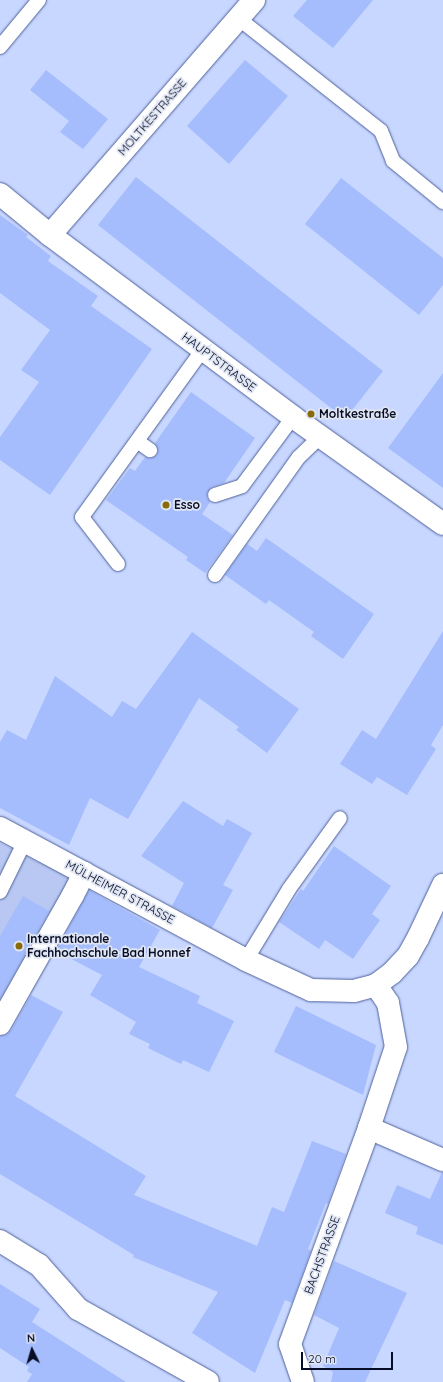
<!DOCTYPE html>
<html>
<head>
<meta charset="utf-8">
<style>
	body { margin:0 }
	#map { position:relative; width:443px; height:1382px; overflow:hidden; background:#c8d7ff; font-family:Quicksand,sans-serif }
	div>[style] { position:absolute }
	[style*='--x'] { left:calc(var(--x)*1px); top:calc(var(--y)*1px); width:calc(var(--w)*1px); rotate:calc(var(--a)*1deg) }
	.built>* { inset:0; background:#b9c8f2 }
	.building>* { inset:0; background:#a5bdfd }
	.roads { filter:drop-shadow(0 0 1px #4e619b) drop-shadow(0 0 1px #4e619b) }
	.service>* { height:14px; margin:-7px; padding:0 7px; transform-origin:7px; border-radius:7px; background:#fff }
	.minor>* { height:22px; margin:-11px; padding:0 11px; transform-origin:11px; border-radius:11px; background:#fff }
	.secondary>* { height:22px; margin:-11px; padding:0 11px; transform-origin:11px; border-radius:11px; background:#fff }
	.dots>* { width:11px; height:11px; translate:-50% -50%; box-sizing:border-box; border:2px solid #dfe5f2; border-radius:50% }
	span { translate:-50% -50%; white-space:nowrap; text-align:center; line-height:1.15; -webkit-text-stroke:3.5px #dfe5f2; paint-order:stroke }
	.street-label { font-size:12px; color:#070d24 }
	.poi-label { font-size:12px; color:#070d24; font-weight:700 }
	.left { translate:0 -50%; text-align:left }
	.north { position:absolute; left:12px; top:1330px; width:40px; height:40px; -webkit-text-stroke:3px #dfe5f2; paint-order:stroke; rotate:355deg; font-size:11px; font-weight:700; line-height:16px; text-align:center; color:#070d24 }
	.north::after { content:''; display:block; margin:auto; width:14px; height:18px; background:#070d24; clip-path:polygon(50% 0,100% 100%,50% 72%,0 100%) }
	.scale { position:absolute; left:301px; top:1352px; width:92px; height:18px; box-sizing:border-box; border:2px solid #070d24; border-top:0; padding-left:5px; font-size:12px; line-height:14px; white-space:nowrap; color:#070d24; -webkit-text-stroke:3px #dfe5f2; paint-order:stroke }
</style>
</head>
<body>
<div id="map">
	<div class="built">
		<i style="clip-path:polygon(0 843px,76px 881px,0 1012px)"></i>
	</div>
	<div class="building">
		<i style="clip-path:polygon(307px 0,373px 0,333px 48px,293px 16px)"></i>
		<i style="clip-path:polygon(245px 60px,288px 96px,229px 164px,187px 126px)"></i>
		<i style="clip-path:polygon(46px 70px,108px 119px,83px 149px,60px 132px,69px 121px,30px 90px)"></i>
		<i style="clip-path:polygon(136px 177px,383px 371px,345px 419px,98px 225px)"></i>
		<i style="clip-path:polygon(341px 178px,443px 258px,443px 285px,419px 315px,305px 224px)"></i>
		<i style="clip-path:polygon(0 215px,28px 235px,26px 237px,51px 256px,48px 261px,98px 296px,91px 306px,152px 349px,50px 495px,0 460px,0 437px,39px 382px,21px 370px,50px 330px,0 293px)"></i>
		<i style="clip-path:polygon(443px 373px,443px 488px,388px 448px)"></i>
		<i style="clip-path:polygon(191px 392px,255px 438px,224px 483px,212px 487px,207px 493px,207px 498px,210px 502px,202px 514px,233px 535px,205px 573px,186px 560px,188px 557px,106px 500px,130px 468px,135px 471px,145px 457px,150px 458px,157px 455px,158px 450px,155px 443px)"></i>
		<i style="clip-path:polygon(266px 538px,374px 614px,343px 659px,311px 636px,314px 632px,269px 600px,266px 604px,225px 575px,247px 544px,257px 551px)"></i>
		<i style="clip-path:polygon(443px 631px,443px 725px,431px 745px,436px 749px,407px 795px,377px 777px,372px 784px,340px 764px,362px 730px,376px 739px)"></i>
		<i style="clip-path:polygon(192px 632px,299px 709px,267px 753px,236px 730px,239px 727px,199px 698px,128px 819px,90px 798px,69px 845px,0 808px,0 742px,7px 730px,26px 740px,55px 676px,112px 717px,122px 701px,136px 709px)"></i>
		<i style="clip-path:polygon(183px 801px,223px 826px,227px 819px,252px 833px,223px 885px,233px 890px,212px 928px,172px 906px,184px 883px,141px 856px)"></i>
		<i style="clip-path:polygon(334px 846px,391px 886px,372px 914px,380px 920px,353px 959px,325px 940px,319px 949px,279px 922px,301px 889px,303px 891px)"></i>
		<i style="clip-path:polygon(89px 890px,160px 930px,139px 967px,200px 996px,197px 1003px,234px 1021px,209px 1072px,183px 1060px,181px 1064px,148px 1048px,150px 1044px,129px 1034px,136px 1022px,90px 995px,102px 975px,56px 951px)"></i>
		<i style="clip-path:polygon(23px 896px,49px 911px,0 999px,0 936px)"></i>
		<i style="clip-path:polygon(31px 995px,63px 1012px,15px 1096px,146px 1176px,134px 1195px,257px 1246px,272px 1207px,284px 1212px,312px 1141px,346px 1154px,328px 1204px,326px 1203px,308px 1249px,311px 1251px,292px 1303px,285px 1300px,255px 1373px,192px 1333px,218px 1292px,133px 1257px,134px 1255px,0 1174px,0 1036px,6px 1035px,11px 1030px)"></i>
		<i style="clip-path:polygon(296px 1006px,376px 1045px,363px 1095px,274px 1052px)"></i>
		<i style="clip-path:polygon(442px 1172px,443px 1172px,443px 1245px,416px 1234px,418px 1227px,385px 1213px,397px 1185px,430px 1199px)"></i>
		<i style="clip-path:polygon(334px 1261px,407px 1293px,365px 1382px,331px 1382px,333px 1372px,323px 1366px,339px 1328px,314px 1315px)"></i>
		<i style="clip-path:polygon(0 1284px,40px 1309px,32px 1322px,126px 1382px,27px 1382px,32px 1374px,27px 1371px,29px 1367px,0 1348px)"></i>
	</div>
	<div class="roads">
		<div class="service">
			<i style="--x:238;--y:18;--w:182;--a:38.3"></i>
			<i style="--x:381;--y:131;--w:32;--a:68"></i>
			<i style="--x:393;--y:161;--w:65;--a:39.4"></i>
			<i style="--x:0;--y:47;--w:61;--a:-50.3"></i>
			<i style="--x:137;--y:441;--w:16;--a:35"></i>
			<i style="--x:215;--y:495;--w:28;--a:-18"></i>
			<i style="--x:242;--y:486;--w:86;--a:-53.5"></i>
			<i style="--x:118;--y:564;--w:59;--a:-127.5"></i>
			<i style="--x:82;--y:517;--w:207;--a:-54.2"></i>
			<i style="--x:215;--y:575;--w:145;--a:-54.6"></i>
			<i style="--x:299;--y:457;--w:29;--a:-44"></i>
			<i style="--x:0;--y:892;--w:57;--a:-63.9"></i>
			<i style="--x:246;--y:960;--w:83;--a:-58.8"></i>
			<i style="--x:289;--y:889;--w:87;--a:-54.3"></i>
		</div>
		<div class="minor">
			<i style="--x:50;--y:235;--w:311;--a:-49"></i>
			<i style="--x:0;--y:1024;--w:148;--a:-60.5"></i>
			<i style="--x:73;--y:895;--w:25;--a:-63"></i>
			<i style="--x:369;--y:1128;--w:81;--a:23.4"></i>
			<i style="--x:0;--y:1241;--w:46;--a:31.6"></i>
			<i style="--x:39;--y:1265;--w:59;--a:48.4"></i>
			<i style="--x:78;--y:1309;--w:149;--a:29.3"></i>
			<i style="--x:303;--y:1382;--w:40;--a:-108.9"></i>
			<i style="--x:290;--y:1344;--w:230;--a:-69.9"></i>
			<i style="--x:369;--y:1128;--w:85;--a:-71.6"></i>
			<i style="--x:396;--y:1047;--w:45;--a:-100.3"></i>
			<i style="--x:388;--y:1003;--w:22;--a:-124"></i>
		</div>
		<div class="secondary">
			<i style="--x:0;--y:194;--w:65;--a:39.4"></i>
			<i style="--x:50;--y:235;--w:304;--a:36.8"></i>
			<i style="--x:293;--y:417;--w:184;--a:35.5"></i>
			<i style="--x:0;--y:828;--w:279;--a:28.2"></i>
			<i style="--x:246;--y:960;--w:72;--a:24.8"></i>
			<i style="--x:311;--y:990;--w:43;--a:1.3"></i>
			<i style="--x:354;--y:991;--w:23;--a:-15"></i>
			<i style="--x:376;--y:985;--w:20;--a:-37"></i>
			<i style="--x:392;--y:973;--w:23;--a:-47"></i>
			<i style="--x:408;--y:956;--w:21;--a:-61"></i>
			<i style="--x:418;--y:938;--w:59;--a:-64.7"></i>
		</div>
	</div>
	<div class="dots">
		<i style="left:311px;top:414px;background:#886a08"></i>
		<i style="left:166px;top:505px;background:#886a08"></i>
		<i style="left:19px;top:946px;background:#886a08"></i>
	</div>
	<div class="street-label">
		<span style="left:152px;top:117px;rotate:-49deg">MOLTKESTRASSE</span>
		<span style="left:219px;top:362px;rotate:37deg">HAUPTSTRASSE</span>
		<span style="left:120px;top:892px;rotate:28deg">MÜLHEIMER STRASSE</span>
		<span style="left:322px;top:1255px;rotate:-70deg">BACHSTRASSE</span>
	</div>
	<div class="poi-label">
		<span class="left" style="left:319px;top:414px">Moltkestraße</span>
		<span class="left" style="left:174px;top:505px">Esso</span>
		<span class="left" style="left:27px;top:946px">Internationale<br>Fachhochschule Bad Honnef</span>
	</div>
	<div class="north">N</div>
	<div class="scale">20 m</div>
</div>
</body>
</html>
